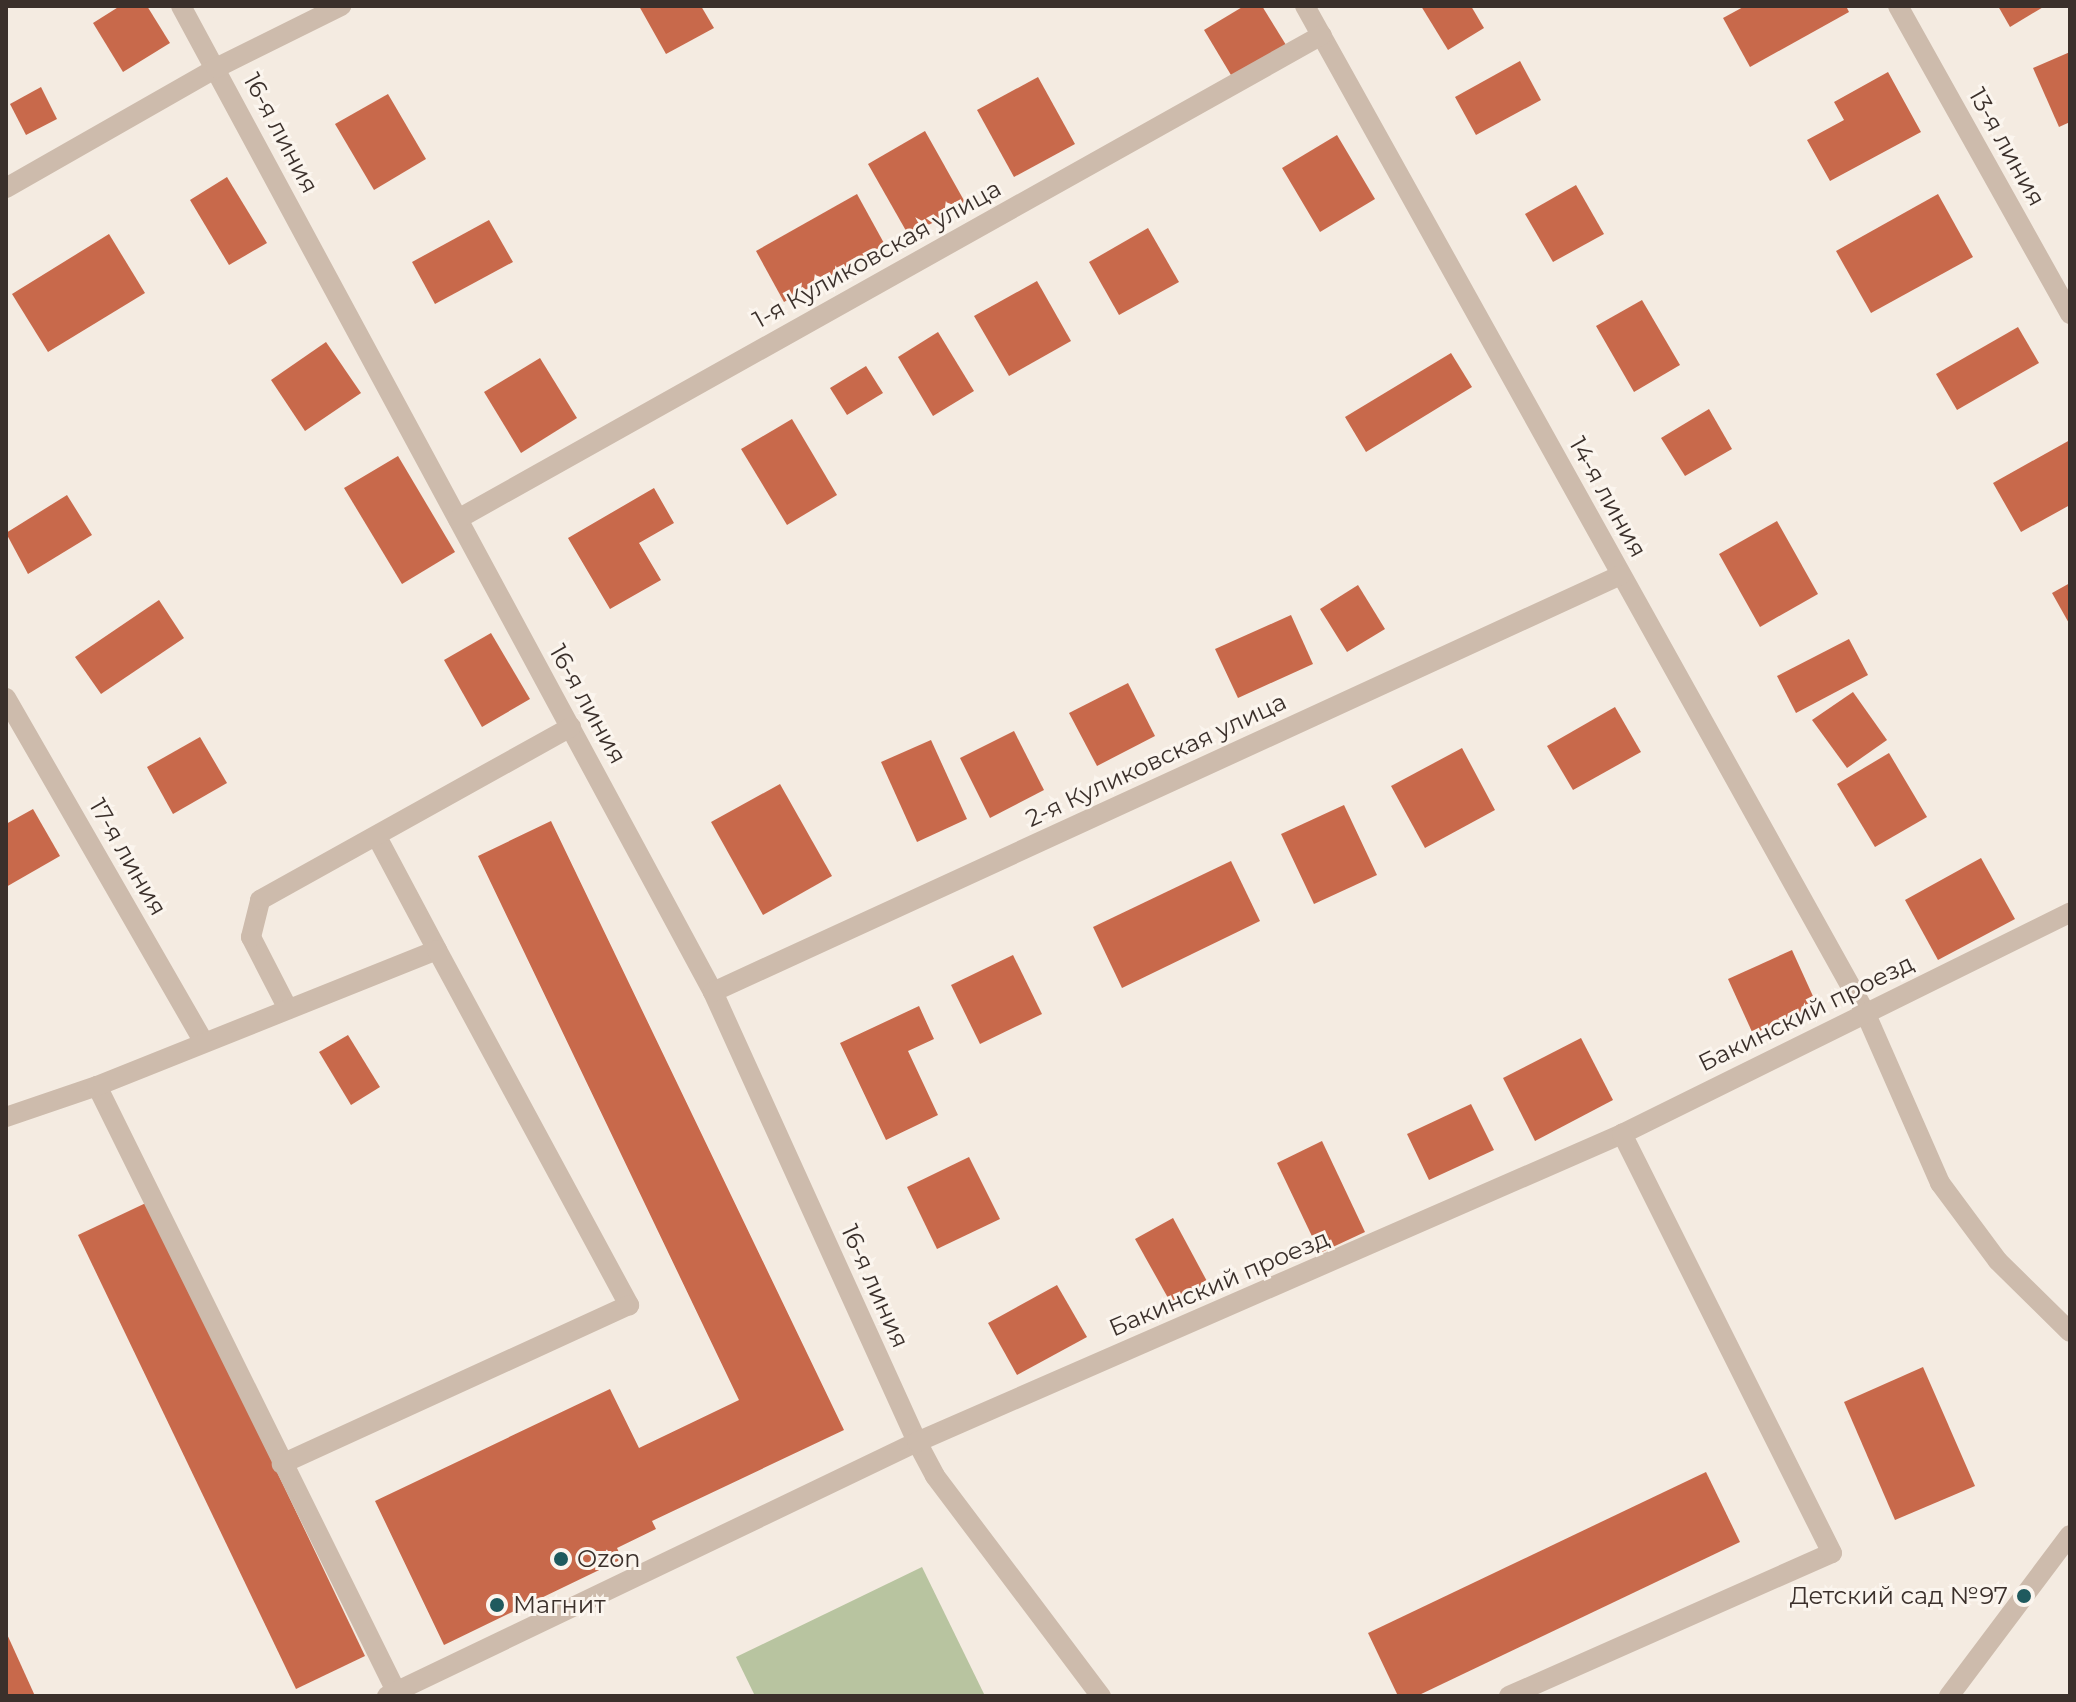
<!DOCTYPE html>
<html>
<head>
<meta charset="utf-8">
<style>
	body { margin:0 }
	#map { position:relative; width:2076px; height:1702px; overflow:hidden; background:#f4ebe1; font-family:Montserrat,sans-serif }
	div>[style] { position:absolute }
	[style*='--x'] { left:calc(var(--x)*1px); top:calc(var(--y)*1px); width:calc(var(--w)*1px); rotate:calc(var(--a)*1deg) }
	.green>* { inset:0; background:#b8c4a0 }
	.building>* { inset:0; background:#c8694b }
	.minor>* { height:20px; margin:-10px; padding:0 10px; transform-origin:10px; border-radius:10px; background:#cdbbac }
	.dots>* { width:22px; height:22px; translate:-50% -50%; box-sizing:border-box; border:4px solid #fbf5ee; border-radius:50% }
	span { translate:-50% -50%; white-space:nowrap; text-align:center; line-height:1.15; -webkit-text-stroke:6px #fbf5ee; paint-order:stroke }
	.street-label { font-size:24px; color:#3b302b }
	.poi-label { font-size:24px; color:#3b302b }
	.left { translate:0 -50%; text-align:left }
	.right { translate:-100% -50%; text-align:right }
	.frame { position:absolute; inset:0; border:8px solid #3b302b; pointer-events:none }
</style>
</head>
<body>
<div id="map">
	<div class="green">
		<i style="clip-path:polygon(922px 1567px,985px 1696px,755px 1696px,736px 1657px)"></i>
	</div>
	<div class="building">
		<i style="clip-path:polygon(120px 6px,147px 6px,170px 43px,123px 72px,93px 23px)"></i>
		<i style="clip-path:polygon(639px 6px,701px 6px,714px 28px,666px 54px)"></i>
		<i style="clip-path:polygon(1244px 6px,1262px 6px,1291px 53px,1237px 85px,1204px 30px)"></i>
		<i style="clip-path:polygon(1421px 6px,1471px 6px,1484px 28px,1448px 50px)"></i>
		<i style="clip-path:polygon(1745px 6px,1846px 6px,1849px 12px,1750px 67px,1723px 18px)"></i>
		<i style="clip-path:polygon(1998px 6px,2045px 6px,2010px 27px)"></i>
		<i style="clip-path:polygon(2070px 52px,2070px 122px,2059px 127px,2033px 68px)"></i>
		<i style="clip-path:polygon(1520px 61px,1541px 100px,1476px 135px,1455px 97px)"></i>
		<i style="clip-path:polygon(1888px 72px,1921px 132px,1830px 181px,1807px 140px,1844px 120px,1834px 102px)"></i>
		<i style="clip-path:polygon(1038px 77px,1075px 144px,1014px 177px,977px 110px)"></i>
		<i style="clip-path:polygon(41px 87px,57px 119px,26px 135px,10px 104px)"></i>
		<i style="clip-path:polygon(388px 94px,426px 159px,374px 190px,335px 124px)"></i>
		<i style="clip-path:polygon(925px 131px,966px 204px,909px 236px,868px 164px)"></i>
		<i style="clip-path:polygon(1337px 135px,1375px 199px,1320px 232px,1282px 168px)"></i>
		<i style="clip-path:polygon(227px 177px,267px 243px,229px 265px,190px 200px)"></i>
		<i style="clip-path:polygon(1576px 185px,1604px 234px,1553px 262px,1525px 214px)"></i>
		<i style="clip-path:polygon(857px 194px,885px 245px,784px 302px,756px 251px)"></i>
		<i style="clip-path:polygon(1938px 194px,1973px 257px,1871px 313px,1836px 251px)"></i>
		<i style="clip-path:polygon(489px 220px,513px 262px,435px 304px,412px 262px)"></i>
		<i style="clip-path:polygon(1148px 228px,1179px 282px,1119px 315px,1089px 262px)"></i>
		<i style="clip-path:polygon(109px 234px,145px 293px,48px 352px,12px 294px)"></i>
		<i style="clip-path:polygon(1037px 281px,1071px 341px,1009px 376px,974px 316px)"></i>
		<i style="clip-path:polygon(1642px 300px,1680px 365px,1634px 392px,1596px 326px)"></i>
		<i style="clip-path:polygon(2018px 327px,2039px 363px,1957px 410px,1936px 374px)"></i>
		<i style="clip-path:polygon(938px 332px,974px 391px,933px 416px,898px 357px)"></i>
		<i style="clip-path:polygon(326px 342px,361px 393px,305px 431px,271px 380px)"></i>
		<i style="clip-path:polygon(1451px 353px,1472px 387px,1366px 452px,1345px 417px)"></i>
		<i style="clip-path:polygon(540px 358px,577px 418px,521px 453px,484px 392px)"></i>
		<i style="clip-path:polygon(866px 366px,883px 393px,847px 415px,830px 388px)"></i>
		<i style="clip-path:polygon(1709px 409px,1732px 449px,1685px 476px,1661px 438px)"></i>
		<i style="clip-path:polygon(792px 419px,837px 495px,787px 525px,741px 449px)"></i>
		<i style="clip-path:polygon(2070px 440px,2070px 505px,2021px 532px,1993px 483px)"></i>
		<i style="clip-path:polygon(398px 456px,455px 552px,402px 584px,344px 488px)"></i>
		<i style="clip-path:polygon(654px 488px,674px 523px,639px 543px,661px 580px,610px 609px,568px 538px)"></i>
		<i style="clip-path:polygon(67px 495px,92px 535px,28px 574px,6px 533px)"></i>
		<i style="clip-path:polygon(1777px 521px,1818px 594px,1760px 627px,1719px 554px)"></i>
		<i style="clip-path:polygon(2070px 583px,2070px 625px,2052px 593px)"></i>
		<i style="clip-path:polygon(1358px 585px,1385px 629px,1347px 652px,1320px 609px)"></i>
		<i style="clip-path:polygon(159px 600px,184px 638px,101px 694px,75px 657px)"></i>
		<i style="clip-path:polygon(1291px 615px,1313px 664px,1238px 698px,1215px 649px)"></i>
		<i style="clip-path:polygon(491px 633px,530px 699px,482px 727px,444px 660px)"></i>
		<i style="clip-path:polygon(1849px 639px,1868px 675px,1796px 713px,1777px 676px)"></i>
		<i style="clip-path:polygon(1128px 683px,1155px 736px,1097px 766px,1069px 713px)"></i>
		<i style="clip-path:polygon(1853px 692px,1887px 740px,1847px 768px,1812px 720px)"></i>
		<i style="clip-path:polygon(1615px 707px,1641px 752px,1573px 790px,1547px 746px)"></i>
		<i style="clip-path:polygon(1014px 731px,1044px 790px,990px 818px,960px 758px)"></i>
		<i style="clip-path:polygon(200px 737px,227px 783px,173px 814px,147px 767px)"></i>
		<i style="clip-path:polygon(931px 740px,967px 819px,917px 842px,881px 762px)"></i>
		<i style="clip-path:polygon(1462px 748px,1495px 810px,1425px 848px,1391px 786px)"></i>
		<i style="clip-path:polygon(1889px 753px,1927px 817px,1875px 847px,1837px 784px)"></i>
		<i style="clip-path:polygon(780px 784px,832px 876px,763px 915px,711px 822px)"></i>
		<i style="clip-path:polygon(1344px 805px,1377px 875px,1314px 904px,1281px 834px)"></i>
		<i style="clip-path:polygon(33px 809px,60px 856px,6px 887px,6px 824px)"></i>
		<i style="clip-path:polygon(551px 821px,844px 1430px,652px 1521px,656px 1529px,617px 1548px,622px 1559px,444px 1645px,375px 1501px,610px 1389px,639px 1448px,739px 1400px,478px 856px)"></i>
		<i style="clip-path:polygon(1981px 858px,2015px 919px,1938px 960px,1905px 900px)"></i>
		<i style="clip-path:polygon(1231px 861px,1260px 921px,1122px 988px,1093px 927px)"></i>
		<i style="clip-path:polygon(1792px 950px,1817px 1005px,1753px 1034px,1728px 979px)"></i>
		<i style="clip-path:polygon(1013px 955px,1042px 1014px,980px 1044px,951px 985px)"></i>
		<i style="clip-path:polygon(919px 1006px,934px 1039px,908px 1051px,938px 1115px,886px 1140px,840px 1043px)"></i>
		<i style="clip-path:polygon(348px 1035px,380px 1087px,351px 1105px,319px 1052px)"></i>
		<i style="clip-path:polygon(1581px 1038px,1613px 1100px,1535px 1141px,1503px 1078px)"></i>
		<i style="clip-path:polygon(1471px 1104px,1494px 1150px,1429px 1180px,1407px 1134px)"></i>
		<i style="clip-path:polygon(1322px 1141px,1365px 1232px,1320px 1253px,1277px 1163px)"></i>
		<i style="clip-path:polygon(969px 1157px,1000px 1219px,937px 1249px,907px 1187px)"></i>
		<i style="clip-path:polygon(148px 1202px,365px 1656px,296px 1689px,78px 1235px)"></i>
		<i style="clip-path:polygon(1173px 1218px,1209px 1285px,1172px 1305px,1135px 1239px)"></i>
		<i style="clip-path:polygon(1057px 1285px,1087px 1337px,1017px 1375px,988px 1323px)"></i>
		<i style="clip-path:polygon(1923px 1367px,1975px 1486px,1895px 1520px,1844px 1402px)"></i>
		<i style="clip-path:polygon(1706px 1472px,1740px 1542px,1417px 1696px,1398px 1696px,1368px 1633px)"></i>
		<i style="clip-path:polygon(6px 1632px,35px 1696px,6px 1696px)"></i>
	</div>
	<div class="minor">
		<i style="--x:181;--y:6;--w:1120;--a:61.65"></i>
		<i style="--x:713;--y:992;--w:494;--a:65.6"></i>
		<i style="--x:917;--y:1442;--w:38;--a:62"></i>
		<i style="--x:935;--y:1476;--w:276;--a:53"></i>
		<i style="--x:1305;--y:6;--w:1151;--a:60.9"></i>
		<i style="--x:1865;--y:1012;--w:187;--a:66.3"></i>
		<i style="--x:1940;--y:1183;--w:97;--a:53.4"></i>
		<i style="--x:1998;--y:1261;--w:101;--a:44.6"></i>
		<i style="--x:1898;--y:6;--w:353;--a:60.8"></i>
		<i style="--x:6;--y:188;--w:242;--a:-29.7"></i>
		<i style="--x:216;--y:68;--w:140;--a:-26.4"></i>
		<i style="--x:458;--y:519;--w:990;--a:-29.26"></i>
		<i style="--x:6;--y:698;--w:397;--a:60.1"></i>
		<i style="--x:377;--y:837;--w:128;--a:62"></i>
		<i style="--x:713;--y:992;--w:999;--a:-24.67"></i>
		<i style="--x:288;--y:1009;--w:81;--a:-117.2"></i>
		<i style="--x:251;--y:937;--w:38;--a:-76"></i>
		<i style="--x:260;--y:900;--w:356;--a:-29.1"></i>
		<i style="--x:97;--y:1086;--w:675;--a:63.7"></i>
		<i style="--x:6;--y:1117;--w:96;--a:-18.8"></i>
		<i style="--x:97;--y:1086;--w:366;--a:-21.8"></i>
		<i style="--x:437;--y:950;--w:404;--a:61.6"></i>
		<i style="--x:629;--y:1305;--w:382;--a:155.4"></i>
		<i style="--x:387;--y:1696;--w:588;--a:-25.61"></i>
		<i style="--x:917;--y:1442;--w:769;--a:-23.6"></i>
		<i style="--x:1622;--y:1134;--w:500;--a:-26.3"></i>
		<i style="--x:1509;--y:1696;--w:353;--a:-23.9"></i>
		<i style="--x:1832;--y:1553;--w:469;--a:-116.6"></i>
		<i style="--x:1949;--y:1696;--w:201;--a:-53.1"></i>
	</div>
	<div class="dots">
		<i style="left:561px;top:1559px;background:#1f5a5e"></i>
		<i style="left:2024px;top:1596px;background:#1f5a5e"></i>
		<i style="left:497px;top:1605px;background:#1f5a5e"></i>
	</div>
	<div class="street-label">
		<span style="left:281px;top:133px;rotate:62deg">16-я линия</span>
		<span style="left:2007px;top:147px;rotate:61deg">13-я линия</span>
		<span style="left:877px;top:254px;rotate:-29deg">1-я Куликовская улица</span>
		<span style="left:1608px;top:497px;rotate:61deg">14-я линия</span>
		<span style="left:588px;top:704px;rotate:61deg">16-я линия</span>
		<span style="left:1156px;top:760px;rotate:-25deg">2-я Куликовская улица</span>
		<span style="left:128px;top:857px;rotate:60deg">17-я линия</span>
		<span style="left:1806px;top:1013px;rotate:-26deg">Бакинский проезд</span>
		<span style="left:1219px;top:1283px;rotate:-23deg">Бакинский проезд</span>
		<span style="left:875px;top:1286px;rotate:66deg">16-я линия</span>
	</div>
	<div class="poi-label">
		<span class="left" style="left:577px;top:1559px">Ozon</span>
		<span class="right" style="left:2008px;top:1596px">Детский сад №97</span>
		<span class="left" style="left:513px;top:1605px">Магнит</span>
	</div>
	<div class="frame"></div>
</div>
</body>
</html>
